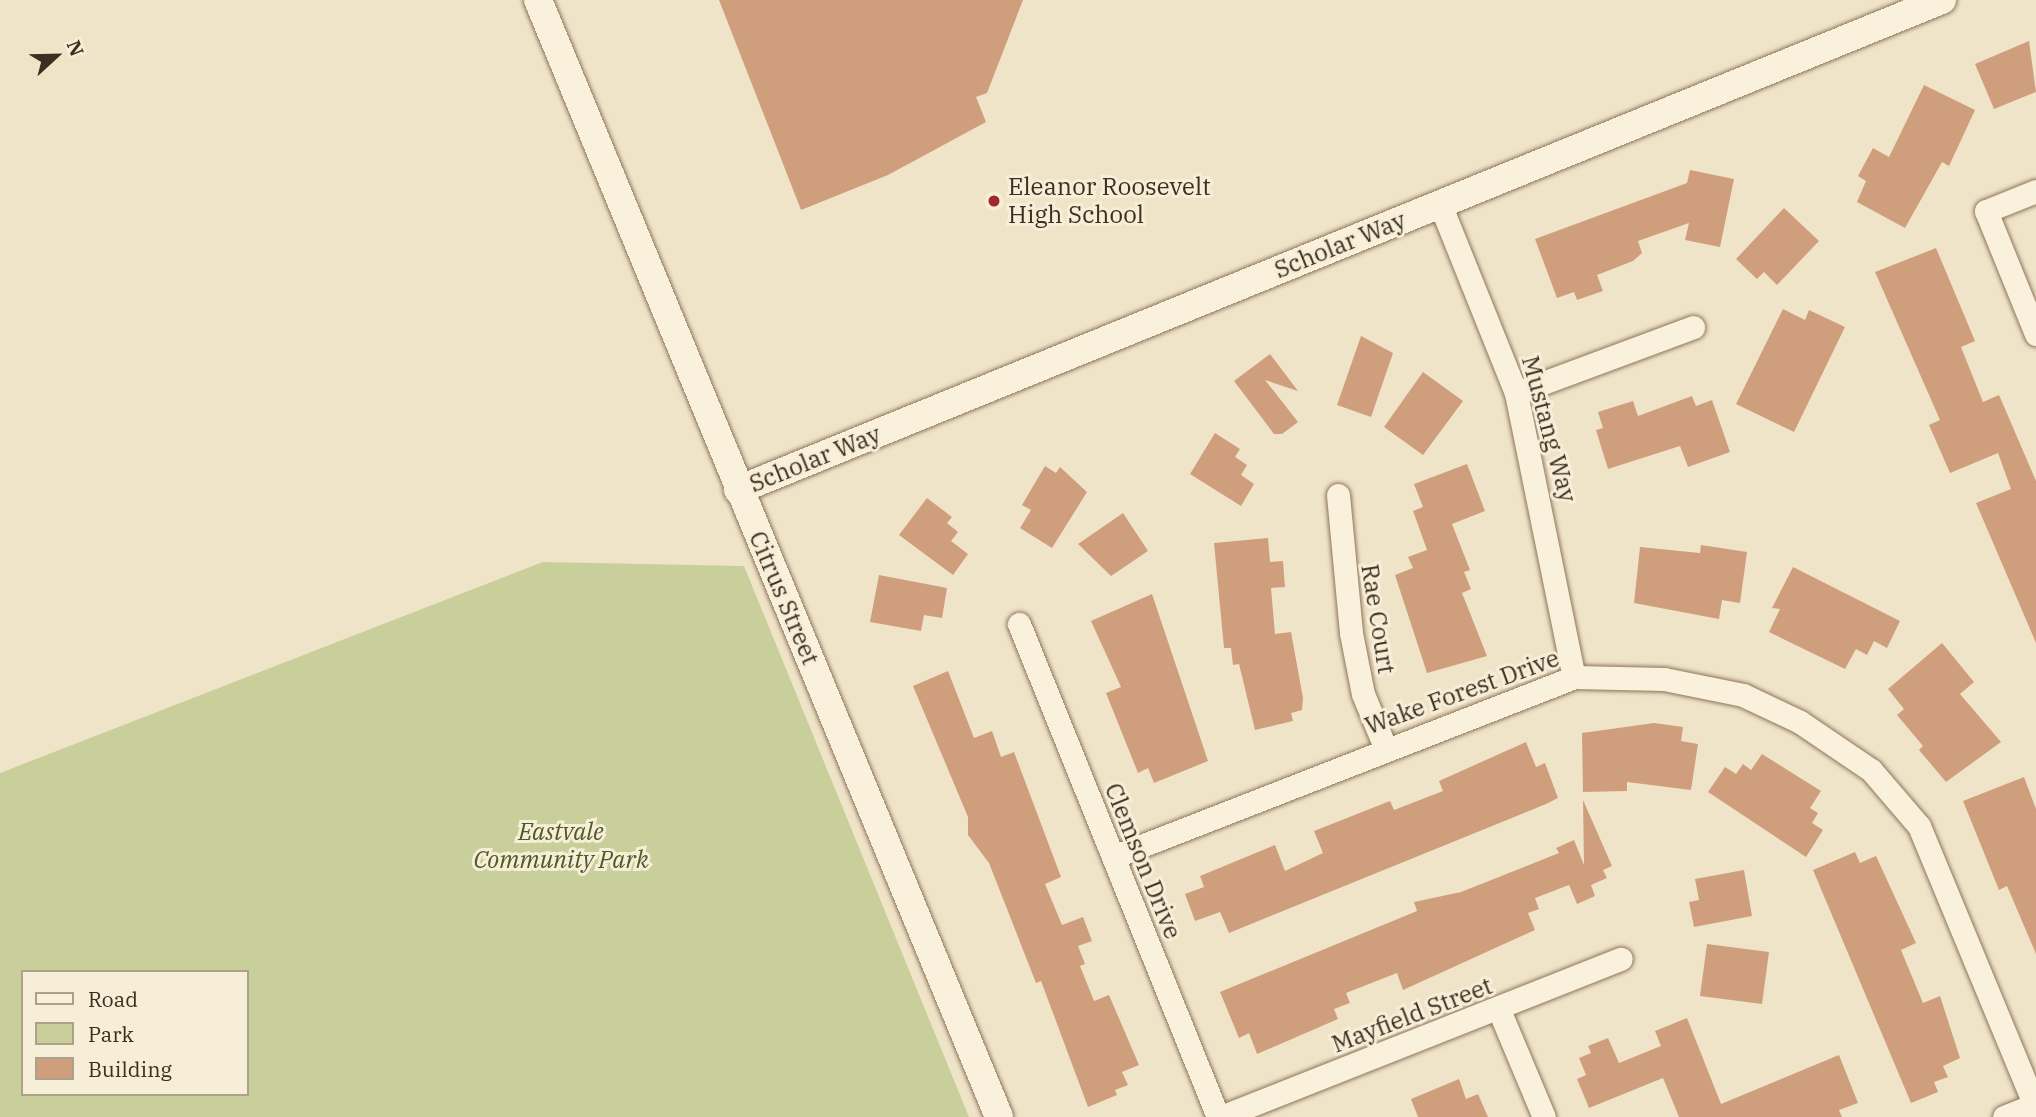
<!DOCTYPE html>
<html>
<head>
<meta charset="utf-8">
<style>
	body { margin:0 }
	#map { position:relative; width:2036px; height:1117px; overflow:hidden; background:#f0e4c8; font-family:"IBM Plex Serif",serif }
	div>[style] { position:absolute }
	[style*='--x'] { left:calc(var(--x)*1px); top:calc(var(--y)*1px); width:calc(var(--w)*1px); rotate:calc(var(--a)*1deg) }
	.green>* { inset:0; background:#c9cf9b }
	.building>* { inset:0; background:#cf9f7d }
	.roads { filter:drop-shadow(0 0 2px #8d765c) drop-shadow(0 0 2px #8d765c) }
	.minor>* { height:23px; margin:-11.5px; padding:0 11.5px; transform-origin:11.5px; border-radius:11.5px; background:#faf1dc }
	.tertiary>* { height:28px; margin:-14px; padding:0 14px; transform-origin:14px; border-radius:14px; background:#faf1dc }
	.dots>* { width:19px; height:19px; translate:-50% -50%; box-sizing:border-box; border:4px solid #f7eed8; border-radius:50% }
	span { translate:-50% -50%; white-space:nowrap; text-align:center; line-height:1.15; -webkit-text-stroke:6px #f7eed8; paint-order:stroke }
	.poi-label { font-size:24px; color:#3d2e20 }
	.left { translate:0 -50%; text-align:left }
	.street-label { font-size:24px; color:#3d2e20 }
	.park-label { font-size:24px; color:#4d5a26; font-style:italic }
	.legend { position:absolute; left:21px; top:970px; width:228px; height:126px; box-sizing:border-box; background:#f7eed8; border:2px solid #ada18e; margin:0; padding:9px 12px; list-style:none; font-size:21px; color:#3d2e20 }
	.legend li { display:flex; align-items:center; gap:14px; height:35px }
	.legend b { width:35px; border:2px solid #ada18e }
	.north { position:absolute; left:21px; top:21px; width:70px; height:70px; -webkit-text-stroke:5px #f7eed8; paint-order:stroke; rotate:68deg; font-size:19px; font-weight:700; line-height:28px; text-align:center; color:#3d2e20 }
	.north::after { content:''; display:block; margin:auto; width:24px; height:32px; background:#3d2e20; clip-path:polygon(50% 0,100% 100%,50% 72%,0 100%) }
</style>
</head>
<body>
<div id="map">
	<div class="green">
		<i style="clip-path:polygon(evenodd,543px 562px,744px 566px,969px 1117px,0 1117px,0 773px,543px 562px,23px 972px,247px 972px,247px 1094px,23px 1094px,23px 972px)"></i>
	</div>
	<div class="building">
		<i style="clip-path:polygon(719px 0,1023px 0,987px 93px,976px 97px,986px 122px,888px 175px,801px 210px)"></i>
		<i style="clip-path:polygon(2029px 41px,2036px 92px,1994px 109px,1975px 64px)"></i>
		<i style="clip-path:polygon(1924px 85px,1975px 110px,1949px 166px,1942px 162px,1905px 228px,1857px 202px,1866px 181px,1858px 176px,1873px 148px,1889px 157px)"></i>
		<i style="clip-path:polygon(1690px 170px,1734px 179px,1720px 247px,1685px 240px,1689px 223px,1638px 241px,1642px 253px,1633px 261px,1597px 275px,1603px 291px,1577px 300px,1574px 292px,1557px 298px,1535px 239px,1687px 183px)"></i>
		<i style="clip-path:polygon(1784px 208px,1819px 241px,1777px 285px,1764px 272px,1757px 279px,1736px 259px)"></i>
		<i style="clip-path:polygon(1936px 248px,1975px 341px,1961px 347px,1983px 402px,1999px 395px,2036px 481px,2036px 643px,1976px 503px,2011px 489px,1998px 453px,1950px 473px,1929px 425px,1940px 420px,1875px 272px)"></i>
		<i style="clip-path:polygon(1783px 309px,1805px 320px,1809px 310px,1845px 327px,1794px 432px,1736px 404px)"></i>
		<i style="clip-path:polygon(1361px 336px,1393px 353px,1371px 417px,1337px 405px)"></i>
		<i style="clip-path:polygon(1270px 354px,1298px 391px,1265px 380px,1298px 422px,1282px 434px,1274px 434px,1234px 381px)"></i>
		<i style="clip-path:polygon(1423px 372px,1463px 401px,1423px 455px,1384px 427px)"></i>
		<i style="clip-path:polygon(1692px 396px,1696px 406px,1712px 400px,1730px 452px,1688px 467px,1680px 446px,1608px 469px,1596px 430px,1603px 428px,1598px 412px,1633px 401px,1638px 416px)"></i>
		<i style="clip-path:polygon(1215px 433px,1240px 449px,1235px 457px,1247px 465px,1241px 475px,1254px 484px,1241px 506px,1190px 474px)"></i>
		<i style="clip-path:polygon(1467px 464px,1485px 511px,1452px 524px,1470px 570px,1464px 572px,1471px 589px,1462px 593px,1487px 656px,1427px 673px,1395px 575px,1413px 568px,1408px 557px,1427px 550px,1413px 511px,1423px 507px,1414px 484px)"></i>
		<i style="clip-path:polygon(1045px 466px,1056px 473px,1060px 467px,1087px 492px,1052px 548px,1020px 528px,1031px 510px,1022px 505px)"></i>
		<i style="clip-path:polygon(927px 498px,952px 517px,947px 523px,958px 532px,951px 541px,968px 554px,953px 575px,899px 535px)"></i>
		<i style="clip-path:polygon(1123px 513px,1148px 551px,1111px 576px,1078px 544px)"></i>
		<i style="clip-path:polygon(1268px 538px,1270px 562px,1283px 561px,1285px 587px,1271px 588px,1275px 634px,1291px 632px,1303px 698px,1302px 710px,1291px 713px,1293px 721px,1255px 730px,1239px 664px,1233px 665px,1231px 648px,1224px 648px,1214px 543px)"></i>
		<i style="clip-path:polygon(1701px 545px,1747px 552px,1740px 603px,1722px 600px,1719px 619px,1634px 603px,1640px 547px,1700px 553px)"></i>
		<i style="clip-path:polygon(1793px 567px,1900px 621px,1887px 648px,1874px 641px,1867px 655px,1856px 649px,1845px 669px,1769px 632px,1780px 609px,1772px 608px)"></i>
		<i style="clip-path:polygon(879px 575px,947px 588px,942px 618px,924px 615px,921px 631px,870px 622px)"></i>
		<i style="clip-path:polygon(1152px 594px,1208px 761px,1154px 783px,1148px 768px,1138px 773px,1106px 693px,1121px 687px,1091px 621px)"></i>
		<i style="clip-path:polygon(1942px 643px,1974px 682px,1960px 694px,2001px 742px,1946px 782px,1919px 750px,1923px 746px,1897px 715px,1904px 709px,1888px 689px)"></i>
		<i style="clip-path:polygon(948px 671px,974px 738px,992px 731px,1001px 757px,1014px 752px,1061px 877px,1045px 884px,1062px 925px,1083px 917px,1092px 941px,1078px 946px,1085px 964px,1080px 966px,1094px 1001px,1109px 995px,1139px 1065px,1122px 1072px,1128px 1085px,1115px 1090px,1117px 1095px,1088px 1107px,1041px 981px,1036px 983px,989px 863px,968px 835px,968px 817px,913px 686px)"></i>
		<i style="clip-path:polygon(1654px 723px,1683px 727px,1681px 741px,1698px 744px,1691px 790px,1627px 782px,1627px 791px,1583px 792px,1582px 733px)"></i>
		<i style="clip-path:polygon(1526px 742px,1536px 767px,1545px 763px,1558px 798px,1546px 804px,1229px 933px,1220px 912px,1195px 921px,1185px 894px,1204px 887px,1200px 876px,1275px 845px,1285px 871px,1323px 853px,1314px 831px,1390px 801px,1394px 810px,1443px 791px,1439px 781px)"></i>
		<i style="clip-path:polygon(1762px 754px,1821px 791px,1810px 808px,1818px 813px,1812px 823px,1823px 830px,1806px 857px,1708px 792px,1725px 767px,1736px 774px,1743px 764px,1751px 770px)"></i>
		<i style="clip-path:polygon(2024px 777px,2036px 809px,2036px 954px,2007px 886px,1999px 890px,1963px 801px)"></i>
		<i style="clip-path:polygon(1583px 800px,1612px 866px,1603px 870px,1607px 878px,1591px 885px,1595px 896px,1577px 904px,1569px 885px,1535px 898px,1539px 909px,1528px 913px,1535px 930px,1403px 990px,1397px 973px,1346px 993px,1350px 1003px,1334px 1009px,1338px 1019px,1257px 1054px,1249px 1033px,1239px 1038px,1220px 992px,1417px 911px,1414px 902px,1461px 892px,1559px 853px,1556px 848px,1574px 840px,1584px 865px)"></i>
		<i style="clip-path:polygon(1855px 852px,1860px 863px,1876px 856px,1916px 943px,1901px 950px,1923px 1003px,1940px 996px,1960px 1058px,1943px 1066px,1948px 1077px,1934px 1082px,1938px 1092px,1911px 1103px,1813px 870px)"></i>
		<i style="clip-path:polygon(1744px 870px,1752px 916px,1694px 927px,1689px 902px,1699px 900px,1695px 879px)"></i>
		<i style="clip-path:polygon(1707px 944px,1769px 952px,1762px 1004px,1700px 996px)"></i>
		<i style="clip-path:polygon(1687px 1018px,1721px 1104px,1839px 1055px,1858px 1103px,1839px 1110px,1842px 1117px,1679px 1117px,1663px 1078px,1589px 1108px,1577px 1079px,1586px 1075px,1579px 1058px,1591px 1053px,1588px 1046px,1608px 1038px,1619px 1063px,1661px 1046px,1655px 1031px)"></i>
		<i style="clip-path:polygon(1459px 1079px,1466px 1099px,1478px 1094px,1488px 1117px,1418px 1117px,1411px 1099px)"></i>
	</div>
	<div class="roads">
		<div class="minor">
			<i style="--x:2036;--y:191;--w:54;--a:158.2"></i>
			<i style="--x:1986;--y:211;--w:133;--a:67.9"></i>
			<i style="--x:1440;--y:204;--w:204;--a:68.1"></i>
			<i style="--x:1516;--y:393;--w:290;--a:78.5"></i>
			<i style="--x:1516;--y:393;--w:189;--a:-20.4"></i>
			<i style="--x:1338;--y:495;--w:139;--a:84.6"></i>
			<i style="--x:1351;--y:633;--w:62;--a:78.9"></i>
			<i style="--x:1363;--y:694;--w:57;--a:67.5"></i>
			<i style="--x:1019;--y:624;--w:532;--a:68.02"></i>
			<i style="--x:1113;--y:857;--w:495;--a:-21.3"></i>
			<i style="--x:1574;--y:677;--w:90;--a:1.3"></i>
			<i style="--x:1664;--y:679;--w:81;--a:11.4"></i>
			<i style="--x:1743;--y:695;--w:63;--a:25.3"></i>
			<i style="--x:1800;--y:722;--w:86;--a:34.1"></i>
			<i style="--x:1871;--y:770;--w:74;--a:49.4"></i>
			<i style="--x:1919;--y:826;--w:306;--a:67.5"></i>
			<i style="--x:1499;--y:1010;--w:116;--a:67.2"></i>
			<i style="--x:1221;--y:1117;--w:430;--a:-21.6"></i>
			<i style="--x:2004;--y:1117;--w:35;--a:-22"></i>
		</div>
		<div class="tertiary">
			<i style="--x:538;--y:0;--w:1208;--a:67.57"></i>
			<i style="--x:738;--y:490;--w:1300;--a:-22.15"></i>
		</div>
	</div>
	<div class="dots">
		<i style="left:994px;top:201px;background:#9e2a2b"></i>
	</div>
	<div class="poi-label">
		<span class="left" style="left:1008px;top:201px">Eleanor Roosevelt<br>High School</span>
	</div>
	<div class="street-label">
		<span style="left:1340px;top:245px;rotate:-22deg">Scholar Way</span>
		<span style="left:1549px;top:429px;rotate:75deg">Mustang Way</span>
		<span style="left:815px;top:459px;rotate:-22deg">Scholar Way</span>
		<span style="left:784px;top:598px;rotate:67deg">Citrus Street</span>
		<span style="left:1378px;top:619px;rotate:81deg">Rae Court</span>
		<span style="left:1462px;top:692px;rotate:-20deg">Wake Forest Drive</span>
		<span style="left:1143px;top:861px;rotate:68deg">Clemson Drive</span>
		<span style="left:1412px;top:1015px;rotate:-21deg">Mayfield Street</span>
	</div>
	<div class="park-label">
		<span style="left:561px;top:846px">Eastvale<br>Community Park</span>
	</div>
	<ul class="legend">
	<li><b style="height:9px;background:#faf1dc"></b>Road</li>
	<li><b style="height:19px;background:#c9cf9b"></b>Park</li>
	<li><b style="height:19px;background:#cf9f7d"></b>Building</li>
	</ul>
	<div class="north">N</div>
</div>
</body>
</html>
